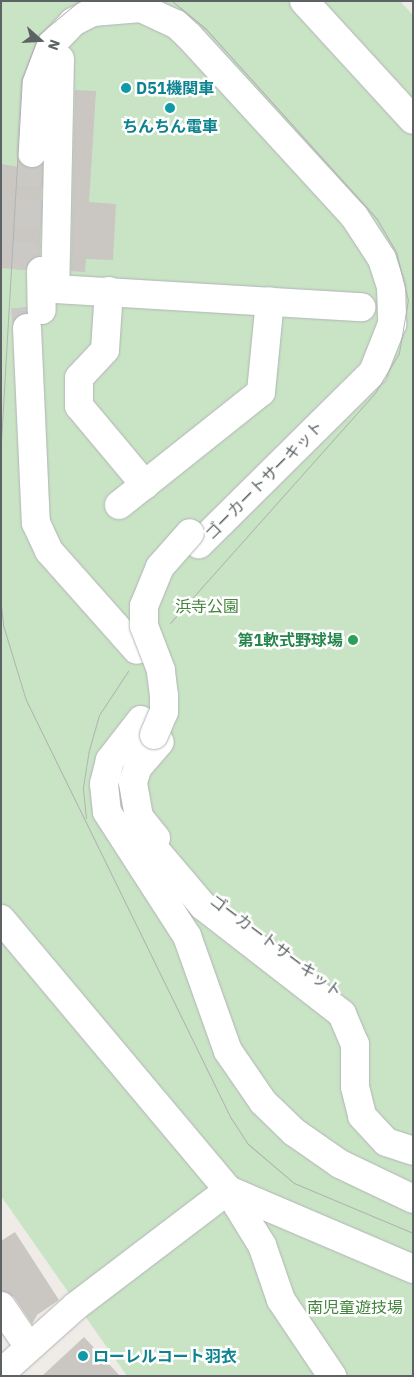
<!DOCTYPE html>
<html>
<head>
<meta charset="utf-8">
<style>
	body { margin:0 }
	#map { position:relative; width:414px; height:1377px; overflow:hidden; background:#efebe6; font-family:"IBM Plex Sans","Noto Sans JP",sans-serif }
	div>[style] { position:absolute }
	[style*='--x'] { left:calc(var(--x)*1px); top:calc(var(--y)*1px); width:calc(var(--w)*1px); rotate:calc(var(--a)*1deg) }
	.green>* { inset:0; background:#c9e4c4 }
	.building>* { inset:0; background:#cac6c2 }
	.minor-tunnel>* { height:28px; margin-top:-14px; transform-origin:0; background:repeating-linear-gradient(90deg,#cac9c6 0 28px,transparent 0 42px) }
	.roads { filter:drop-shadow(0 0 1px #b1b4b7) drop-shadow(0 0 1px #b1b4b7) }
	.minor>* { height:28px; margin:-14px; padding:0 14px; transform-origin:14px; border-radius:14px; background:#fff }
	.tram>* { height:1px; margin:-0.5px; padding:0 0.5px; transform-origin:0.5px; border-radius:0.5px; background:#b2b3b3 }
	.bridges { filter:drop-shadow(0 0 1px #b1b4b7) drop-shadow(0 0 1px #b1b4b7) }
	.minor-bridge>* { height:28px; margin:-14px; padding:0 14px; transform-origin:14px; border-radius:14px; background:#fff }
	.dots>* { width:14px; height:14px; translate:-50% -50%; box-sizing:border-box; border:2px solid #fff; border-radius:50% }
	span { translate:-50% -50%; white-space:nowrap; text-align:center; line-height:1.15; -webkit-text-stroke:5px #fff; paint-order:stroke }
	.culture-label { font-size:16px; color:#0d838f; font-weight:700 }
	.left { translate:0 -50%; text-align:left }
	.street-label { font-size:16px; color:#5d6265 }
	.park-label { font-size:16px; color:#43853d }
	.leisure-label { font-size:16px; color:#27864d; font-weight:700 }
	.right { translate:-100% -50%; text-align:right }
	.frame { position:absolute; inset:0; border:2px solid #5d6265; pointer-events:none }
	.north { position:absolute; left:15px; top:15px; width:50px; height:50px; -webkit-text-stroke:4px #fff; paint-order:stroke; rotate:109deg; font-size:14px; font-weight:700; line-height:20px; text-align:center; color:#5d6265 }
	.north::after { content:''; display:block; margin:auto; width:18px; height:22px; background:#5d6265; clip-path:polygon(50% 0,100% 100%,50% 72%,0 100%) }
</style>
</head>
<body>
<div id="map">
	<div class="green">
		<i style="clip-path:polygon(1px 1px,400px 1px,413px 15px,413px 1376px,127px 1376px,1px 1196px)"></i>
	</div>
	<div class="building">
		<i style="clip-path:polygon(75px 90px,96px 91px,89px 202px,116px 204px,113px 260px,86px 259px,85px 272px,71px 271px)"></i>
		<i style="clip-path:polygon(1px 164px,32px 169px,42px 164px,40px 255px,32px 258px,26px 270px,1px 268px)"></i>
		<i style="clip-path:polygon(15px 1232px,59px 1300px,37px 1315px,32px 1324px,14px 1297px,1px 1291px,1px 1241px)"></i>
		<i style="clip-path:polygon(84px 1337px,120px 1376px,42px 1376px)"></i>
	</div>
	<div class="minor-tunnel">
		<i style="--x:25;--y:270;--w:117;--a:-86.6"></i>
		<i style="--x:25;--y:307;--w:21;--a:85"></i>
	</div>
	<div class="roads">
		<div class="minor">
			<i style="--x:304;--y:1;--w:161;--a:47.5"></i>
			<i style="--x:60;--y:59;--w:230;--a:91.2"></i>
			<i style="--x:55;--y:289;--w:307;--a:3.4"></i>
			<i style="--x:32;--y:153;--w:69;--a:-86.7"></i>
			<i style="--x:36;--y:84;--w:42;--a:-69"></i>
			<i style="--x:51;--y:45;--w:32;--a:-46"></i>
			<i style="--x:73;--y:22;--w:22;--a:-27"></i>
			<i style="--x:93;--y:12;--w:48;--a:-4.8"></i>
			<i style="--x:141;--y:8;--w:38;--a:25"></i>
			<i style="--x:176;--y:24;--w:18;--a:43"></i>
			<i style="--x:189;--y:36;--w:244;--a:47.5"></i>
			<i style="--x:354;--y:216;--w:51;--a:56.9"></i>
			<i style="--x:382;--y:259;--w:29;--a:72"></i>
			<i style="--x:391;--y:287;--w:37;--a:88"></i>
			<i style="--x:392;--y:324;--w:52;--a:111.6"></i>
			<i style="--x:373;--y:372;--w:245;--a:135.3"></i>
			<i style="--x:41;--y:271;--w:39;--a:89"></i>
			<i style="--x:109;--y:291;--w:59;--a:93.9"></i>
			<i style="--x:105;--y:350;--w:38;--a:133"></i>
			<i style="--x:79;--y:378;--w:28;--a:90"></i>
			<i style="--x:79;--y:406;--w:103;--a:50.1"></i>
			<i style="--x:27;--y:328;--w:195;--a:87.4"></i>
			<i style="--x:36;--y:523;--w:31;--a:65"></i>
			<i style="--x:49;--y:551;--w:132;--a:48.4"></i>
			<i style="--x:119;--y:505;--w:181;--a:-38.5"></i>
			<i style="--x:261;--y:392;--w:91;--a:-84.4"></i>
			<i style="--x:141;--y:720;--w:51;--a:127.8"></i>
			<i style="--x:110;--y:760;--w:25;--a:104"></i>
			<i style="--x:104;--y:784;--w:28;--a:84"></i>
			<i style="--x:107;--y:812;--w:148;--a:57.2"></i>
			<i style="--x:187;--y:936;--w:122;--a:70.4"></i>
			<i style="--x:228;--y:1051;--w:62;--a:55.5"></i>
			<i style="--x:263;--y:1102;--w:43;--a:44.1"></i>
			<i style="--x:294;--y:1132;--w:56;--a:34.8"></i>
			<i style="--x:340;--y:1164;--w:81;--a:25.6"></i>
			<i style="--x:136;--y:827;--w:104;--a:49.7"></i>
			<i style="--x:203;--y:906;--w:176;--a:37.8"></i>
			<i style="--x:342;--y:1014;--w:33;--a:67"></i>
			<i style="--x:355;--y:1044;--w:43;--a:90"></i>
			<i style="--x:355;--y:1087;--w:30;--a:76"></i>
			<i style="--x:362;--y:1116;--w:35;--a:47"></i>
			<i style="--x:386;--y:1142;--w:28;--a:18"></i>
			<i style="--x:156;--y:838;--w:27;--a:-129"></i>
			<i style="--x:139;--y:817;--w:36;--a:-100"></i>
			<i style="--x:133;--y:782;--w:16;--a:-72"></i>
			<i style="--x:138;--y:767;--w:33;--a:-49"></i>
			<i style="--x:1;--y:919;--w:354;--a:50"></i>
			<i style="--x:228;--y:1190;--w:65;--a:58.3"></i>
			<i style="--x:262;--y:1245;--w:58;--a:70.9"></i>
			<i style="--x:281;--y:1300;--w:92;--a:56.1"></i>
			<i style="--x:228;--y:1190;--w:201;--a:23.1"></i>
			<i style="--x:1;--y:1306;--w:50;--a:55.7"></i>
			<i style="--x:1;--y:1373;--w:101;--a:-41.8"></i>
			<i style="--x:76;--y:1306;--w:191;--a:-37.3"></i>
		</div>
	</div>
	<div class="tram">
		<i style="--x:1;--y:442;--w:364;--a:-86.7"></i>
		<i style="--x:22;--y:79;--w:48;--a:-69.3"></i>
		<i style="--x:39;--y:34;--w:52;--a:-39.5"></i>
		<i style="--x:1;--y:605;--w:20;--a:84"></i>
		<i style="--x:3;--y:625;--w:78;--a:73"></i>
		<i style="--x:26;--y:700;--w:466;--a:63.9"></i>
		<i style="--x:231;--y:1118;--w:31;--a:57"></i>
		<i style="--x:248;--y:1144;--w:60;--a:40.3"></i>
		<i style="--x:294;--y:1183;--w:129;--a:22.8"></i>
		<i style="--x:170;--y:623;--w:308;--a:-48.3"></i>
		<i style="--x:375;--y:393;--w:47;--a:-59"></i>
		<i style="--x:399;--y:353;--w:54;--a:-80.4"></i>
		<i style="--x:408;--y:300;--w:49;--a:-104"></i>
		<i style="--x:396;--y:252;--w:38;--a:-120"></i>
		<i style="--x:377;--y:219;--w:256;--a:-132"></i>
		<i style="--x:206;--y:29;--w:44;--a:-140.5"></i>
		<i style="--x:86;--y:818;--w:31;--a:-96"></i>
		<i style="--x:83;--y:787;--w:37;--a:-81"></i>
		<i style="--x:89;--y:750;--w:36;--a:-74"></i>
		<i style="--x:99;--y:715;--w:53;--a:-56.6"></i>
	</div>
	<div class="bridges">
		<div class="minor-bridge">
			<i style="--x:154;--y:735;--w:25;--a:-67"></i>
			<i style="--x:164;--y:712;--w:16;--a:-90"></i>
			<i style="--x:164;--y:696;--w:26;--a:-97"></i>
			<i style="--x:161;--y:670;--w:47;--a:-111.1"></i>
			<i style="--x:144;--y:626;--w:20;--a:-90"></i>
			<i style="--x:144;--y:606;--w:42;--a:-67.7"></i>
			<i style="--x:160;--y:567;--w:45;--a:-48.6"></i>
		</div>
	</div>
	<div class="dots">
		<i style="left:126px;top:88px;background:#0f9aa8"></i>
		<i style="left:170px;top:108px;background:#0f9aa8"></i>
		<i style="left:353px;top:640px;background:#2e9e5b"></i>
		<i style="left:83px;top:1356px;background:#0f9aa8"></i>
	</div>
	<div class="culture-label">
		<span class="left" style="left:136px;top:88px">D51機関車</span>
		<span style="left:170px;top:126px">ちんちん電車</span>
		<span class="left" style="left:93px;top:1356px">ローレルコート羽衣</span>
	</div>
	<div class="street-label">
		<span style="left:264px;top:480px;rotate:-45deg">ゴーカートサーキット</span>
		<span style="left:276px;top:946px;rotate:37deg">ゴーカートサーキット</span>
	</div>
	<div class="park-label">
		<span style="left:207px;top:606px">浜寺公園</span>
		<span style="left:355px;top:1307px">南児童遊技場</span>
	</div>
	<div class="leisure-label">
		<span class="right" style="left:343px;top:640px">第1軟式野球場</span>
	</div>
	<div class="frame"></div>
	<div class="north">N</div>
</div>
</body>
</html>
